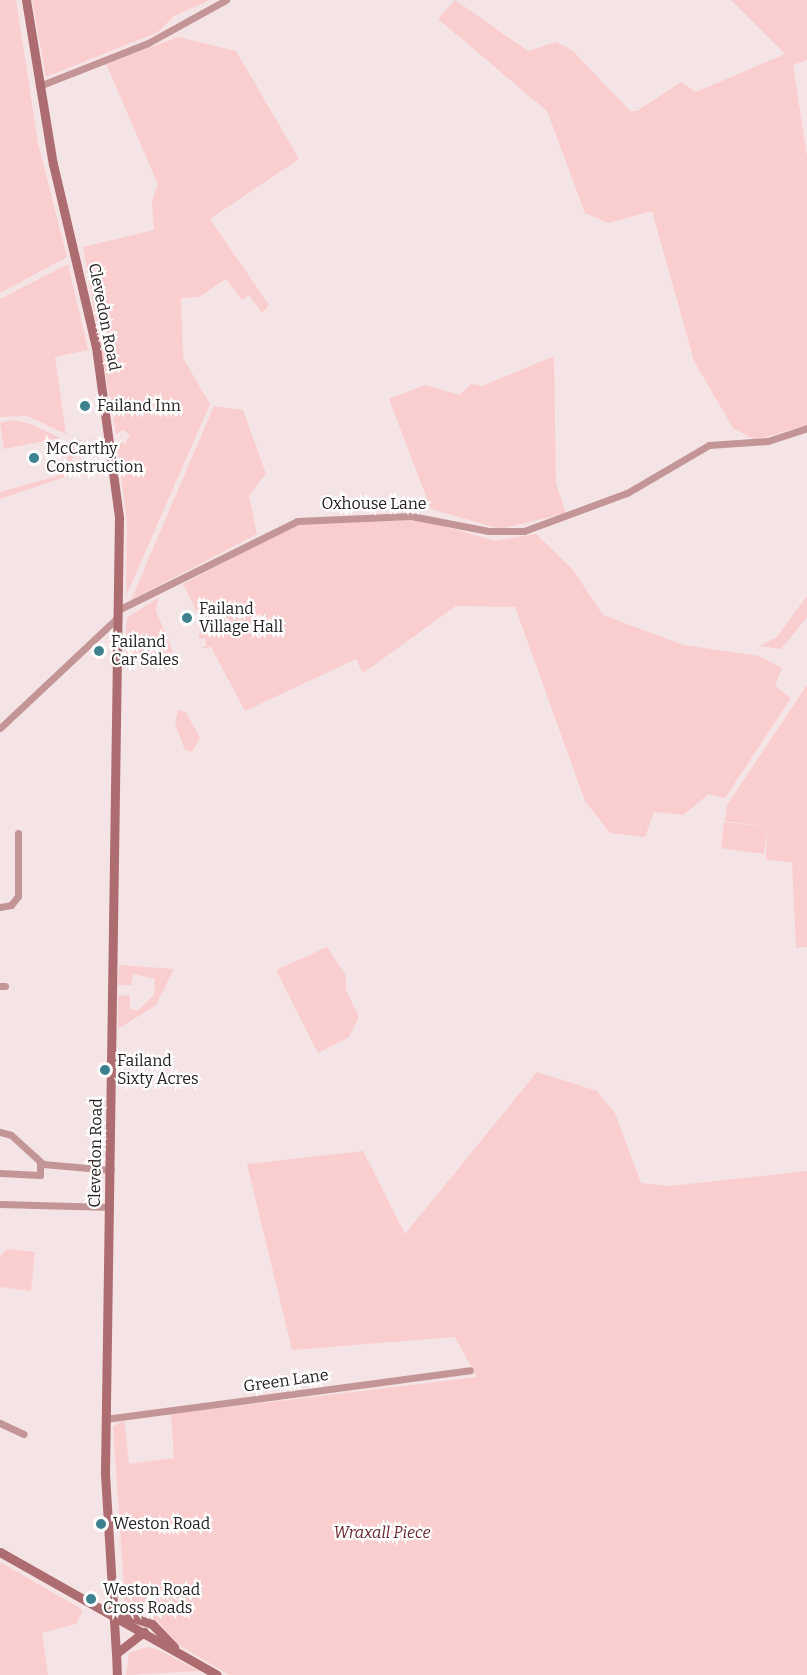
<!DOCTYPE html>
<html>
<head>
<meta charset="utf-8">
<style>
	body { margin:0 }
	#map { position:relative; width:807px; height:1675px; overflow:hidden; background:#f5e4e5; font-family:Bitter,serif }
	div>[style] { position:absolute }
	[style*='--x'] { left:calc(var(--x)*1px); top:calc(var(--y)*1px); width:calc(var(--w)*1px); rotate:calc(var(--a)*1deg) }
	.green>* { inset:0; background:#facecf }
	.minor>* { height:7px; margin:-3.5px; padding:0 3.5px; transform-origin:3.5px; border-radius:3.5px; background:#c39597 }
	.secondary>* { height:9px; margin:-4.5px; padding:0 4.5px; transform-origin:4.5px; border-radius:4.5px; background:#ad6c6f }
	.dots>* { width:16px; height:16px; translate:-50% -50%; box-sizing:border-box; border:3px solid #fff; border-radius:50% }
	span { translate:-50% -50%; white-space:nowrap; text-align:center; line-height:1.15; -webkit-text-stroke:4.5px #fff; paint-order:stroke }
	.street-label { font-size:16px; color:#272121 }
	.poi-label { font-size:16px; color:#272121 }
	.left { translate:0 -50%; text-align:left }
	.park-label { font-size:16px; color:#6a282f; font-style:italic }
</style>
</head>
<body>
<div id="map">
	<div class="green">
		<i style="clip-path:polygon(0 0,16px 0,38px 143px,67px 257px,0 293px)"></i>
		<i style="clip-path:polygon(32px 0,210px 0,174px 16px,158px 32px,46px 77px)"></i>
		<i style="clip-path:polygon(455px 0,528px 51px,556px 42px,572px 50px,630px 111px,637px 111px,681px 82px,696px 92px,785px 54px,731px 0,807px 0,807px 60px,793px 65px,807px 156px,807px 425px,755px 440px,733px 428px,694px 361px,652px 211px,608px 223px,585px 213px,547px 111px,438px 19px)"></i>
		<i style="clip-path:polygon(178px 37px,236px 51px,299px 159px,210px 219px,269px 305px,262px 313px,249px 295px,242px 300px,226px 279px,199px 297px,181px 298px,183px 358px,210px 404px,126px 596px,127px 523px,117px 442px,125px 444px,130px 435px,123px 430px,116px 434px,83px 247px,154px 230px,152px 201px,158px 184px,106px 64px)"></i>
		<i style="clip-path:polygon(68px 264px,88px 350px,55px 357px,66px 434px,27px 416px,0 417px,0 299px)"></i>
		<i style="clip-path:polygon(554px 356px,556px 483px,566px 513px,500px 529px,431px 509px,389px 399px,425px 385px,459px 395px,471px 384px,482px 386px)"></i>
		<i style="clip-path:polygon(214px 406px,243px 410px,266px 474px,249px 495px,257px 534px,131px 600px)"></i>
		<i style="clip-path:polygon(11px 420px,31px 424px,60px 438px,4px 449px,0 423px)"></i>
		<i style="clip-path:polygon(96px 438px,76px 443px,68px 476px,0 499px,0 492px,64px 474px,71px 442px)"></i>
		<i style="clip-path:polygon(378px 518px,426px 521px,495px 541px,536px 534px,573px 570px,603px 615px,683px 645px,759px 656px,782px 668px,775px 686px,791px 698px,725px 798px,709px 794px,683px 815px,654px 812px,645px 837px,610px 833px,585px 801px,515px 607px,456px 606px,363px 673px,356px 659px,245px 711px,211px 647px,197px 649px,206px 646px,205px 638px,198px 639px,203px 625px,183px 584px,299px 523px)"></i>
		<i style="clip-path:polygon(807px 596px,807px 617px,781px 649px,759px 646px,776px 638px)"></i>
		<i style="clip-path:polygon(158px 598px,156px 611px,173px 652px,124px 658px,127px 618px)"></i>
		<i style="clip-path:polygon(807px 685px,807px 947px,796px 948px,792px 862px,766px 860px,767px 829px,764px 854px,721px 848px,724px 822px,767px 827px,725px 821px,727px 805px)"></i>
		<i style="clip-path:polygon(178px 710px,186px 712px,200px 738px,192px 752px,185px 750px,175px 724px)"></i>
		<i style="clip-path:polygon(327px 947px,346px 976px,346px 990px,359px 1017px,349px 1037px,318px 1053px,276px 970px)"></i>
		<i style="clip-path:polygon(119px 965px,174px 969px,156px 1005px,118px 1029px,118px 996px,130px 995px,130px 1009px,138px 1010px,154px 995px,155px 979px,133px 974px,131px 985px,118px 985px)"></i>
		<i style="clip-path:polygon(537px 1072px,597px 1091px,615px 1113px,641px 1183px,670px 1186px,807px 1171px,807px 1675px,229px 1675px,179px 1645px,157px 1621px,125px 1601px,113px 1427px,124px 1420px,129px 1464px,174px 1458px,171px 1414px,477px 1377px,455px 1337px,292px 1350px,247px 1164px,363px 1151px,405px 1234px)"></i>
		<i style="clip-path:polygon(8px 1249px,35px 1252px,31px 1291px,0 1287px,0 1256px)"></i>
		<i style="clip-path:polygon(0 1562px,83px 1610px,76px 1624px,42px 1633px,48px 1675px,0 1675px)"></i>
		<i style="clip-path:polygon(147px 1647px,156px 1649px,200px 1671px,126px 1675px,129px 1653px)"></i>
	</div>
	<div class="minor">
		<i style="--x:39;--y:86;--w:117;--a:-21.5"></i>
		<i style="--x:148;--y:43;--w:89;--a:-28.9"></i>
		<i style="--x:118;--y:610;--w:200;--a:-26.4"></i>
		<i style="--x:297;--y:521;--w:114;--a:-2.5"></i>
		<i style="--x:411;--y:516;--w:79;--a:10.9"></i>
		<i style="--x:489;--y:531;--w:35;--a:0"></i>
		<i style="--x:524;--y:531;--w:110;--a:-20.3"></i>
		<i style="--x:627;--y:493;--w:95;--a:-30.3"></i>
		<i style="--x:709;--y:445;--w:59;--a:-3.9"></i>
		<i style="--x:768;--y:441;--w:41;--a:-18.4"></i>
		<i style="--x:0;--y:728;--w:162;--a:-43.2"></i>
		<i style="--x:0;--y:907;--w:11;--a:-10"></i>
		<i style="--x:11;--y:905;--w:11;--a:-52"></i>
		<i style="--x:18;--y:896;--w:63;--a:-90"></i>
		<i style="--x:0;--y:986;--w:5;--a:0"></i>
		<i style="--x:0;--y:1132;--w:11;--a:15"></i>
		<i style="--x:11;--y:1135;--w:43;--a:42.2"></i>
		<i style="--x:43;--y:1164;--w:68;--a:5"></i>
		<i style="--x:0;--y:1173;--w:40;--a:2.9"></i>
		<i style="--x:40;--y:1175;--w:12;--a:-90"></i>
		<i style="--x:0;--y:1204;--w:110;--a:1.6"></i>
		<i style="--x:105;--y:1419;--w:368;--a:-7.6"></i>
		<i style="--x:0;--y:1423;--w:26;--a:25"></i>
	</div>
	<div class="secondary">
		<i style="--x:26;--y:0;--w:166;--a:80.7"></i>
		<i style="--x:53;--y:164;--w:188;--a:76.8"></i>
		<i style="--x:96;--y:347;--w:173;--a:82.3"></i>
		<i style="--x:119;--y:518;--w:956;--a:90.84"></i>
		<i style="--x:105;--y:1474;--w:181;--a:86.5"></i>
		<i style="--x:0;--y:1552;--w:249;--a:29.5"></i>
		<i style="--x:112;--y:1611;--w:42;--a:18"></i>
		<i style="--x:152;--y:1624;--w:32;--a:46"></i>
		<i style="--x:116;--y:1650;--w:25;--a:88"></i>
		<i style="--x:118;--y:1652;--w:33;--a:-38"></i>
	</div>
	<div class="dots">
		<i style="left:85px;top:406px;background:#3d818f"></i>
		<i style="left:34px;top:458px;background:#3d818f"></i>
		<i style="left:187px;top:618px;background:#3d818f"></i>
		<i style="left:99px;top:651px;background:#3d818f"></i>
		<i style="left:105px;top:1070px;background:#3d818f"></i>
		<i style="left:101px;top:1524px;background:#3d818f"></i>
		<i style="left:91px;top:1599px;background:#3d818f"></i>
	</div>
	<div class="street-label">
		<span style="left:104px;top:317px;rotate:79deg">Clevedon Road</span>
		<span style="left:374px;top:504px">Oxhouse Lane</span>
		<span style="left:96px;top:1153px;rotate:-89deg">Clevedon Road</span>
		<span style="left:286px;top:1381px;rotate:-8deg">Green Lane</span>
	</div>
	<div class="poi-label">
		<span class="left" style="left:97px;top:406px">Failand Inn</span>
		<span class="left" style="left:46px;top:458px">McCarthy<br>Construction</span>
		<span class="left" style="left:199px;top:618px">Failand<br>Village Hall</span>
		<span class="left" style="left:111px;top:651px">Failand<br>Car Sales</span>
		<span class="left" style="left:117px;top:1070px">Failand<br>Sixty Acres</span>
		<span class="left" style="left:113px;top:1524px">Weston Road</span>
		<span class="left" style="left:103px;top:1599px">Weston Road<br>Cross Roads</span>
	</div>
	<div class="park-label">
		<span style="left:382px;top:1533px">Wraxall Piece</span>
	</div>
</div>
</body>
</html>
